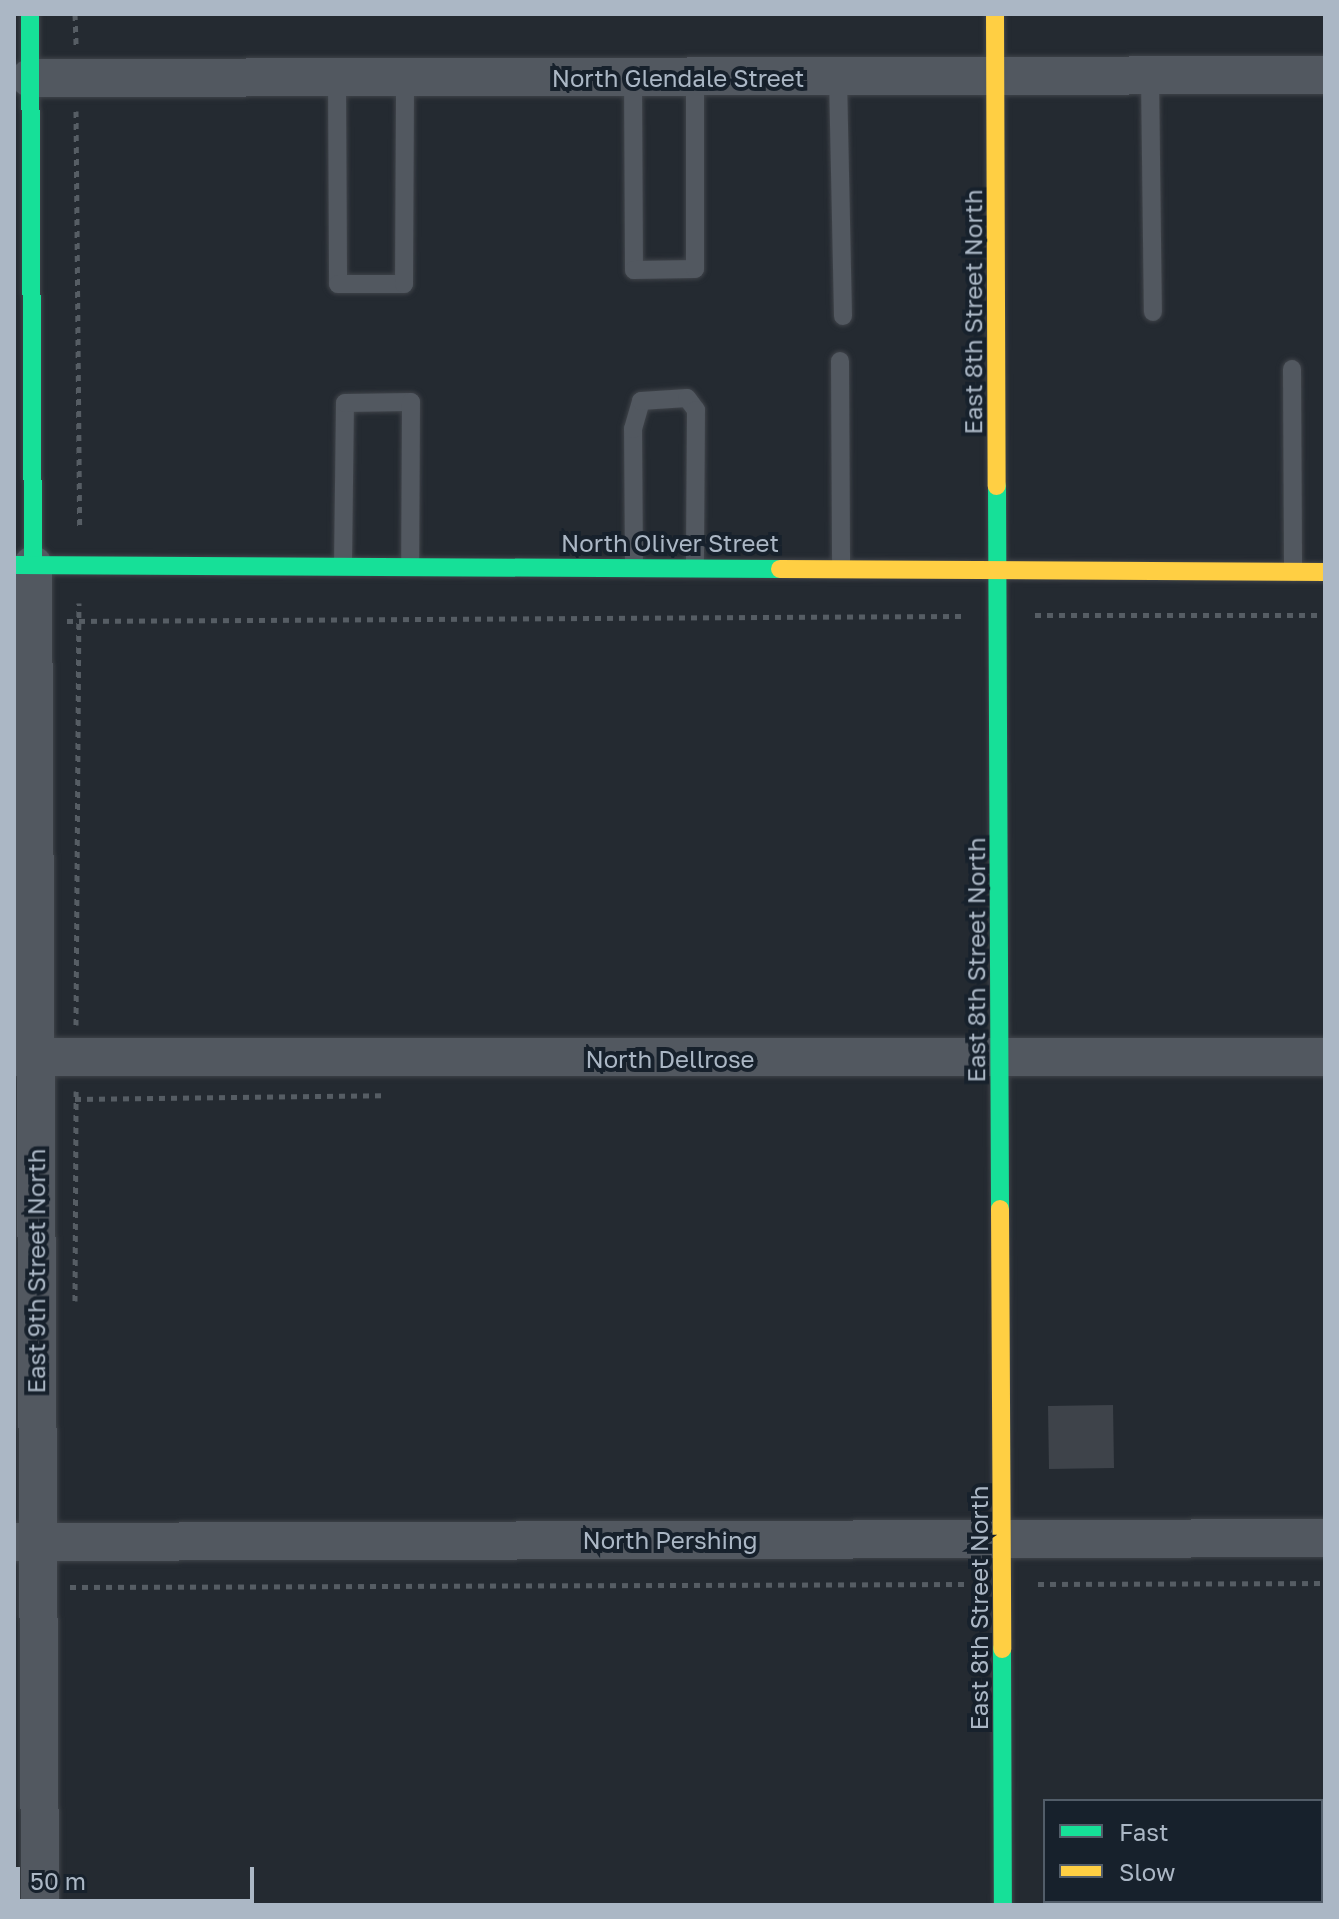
<!DOCTYPE html>
<html>
<head>
<meta charset="utf-8">
<style>
	body { margin:0 }
	#map { position:relative; width:1339px; height:1919px; overflow:hidden; background:#242a31; font-family:"Golos Text",sans-serif }
	div>[style] { position:absolute }
	[style*='--x'] { left:calc(var(--x)*1px); top:calc(var(--y)*1px); width:calc(var(--w)*1px); rotate:calc(var(--a)*1deg) }
	.building>* { inset:0; background:#3e434a }
	.path>* { height:5px; margin-top:-2.5px; transform-origin:0; background:repeating-linear-gradient(90deg,#565d64 0 6px,transparent 0 12px) }
	.roads { filter:drop-shadow(0 0 2px #40444a) drop-shadow(0 0 2px #40444a) }
	.lane>* { height:18px; margin:-9px; padding:0 9px; transform-origin:9px; border-radius:9px; background:#525860 }
	.street>* { height:38px; margin:-19px; padding:0 19px; transform-origin:19px; border-radius:19px; background:#525860 }
	.fast>* { height:18px; margin:-9px; padding:0 9px; transform-origin:9px; border-radius:9px; background:#16e098 }
	.slow>* { height:18px; margin:-9px; padding:0 9px; transform-origin:9px; border-radius:9px; background:#ffcf43 }
	span { translate:-50% -50%; white-space:nowrap; text-align:center; line-height:1.15; -webkit-text-stroke:8px #17212c; paint-order:stroke }
	.street-label { font-size:24px; color:#abb7c5 }
	.frame { position:absolute; inset:0; border:16px solid #abb7c5; pointer-events:none }
	.legend { position:absolute; left:1043px; top:1799px; width:280px; height:104px; box-sizing:border-box; background:#17212c; border:2px solid #525d69; margin:0; padding:10px 14px; list-style:none; font-size:24px; color:#abb7c5 }
	.legend li { display:flex; align-items:center; gap:16px; height:40px }
	.legend b { width:40px; border:2px solid #525d69 }
	.scale { position:absolute; left:16px; top:1867px; width:238px; height:36px; box-sizing:border-box; border:4px solid #abb7c5; border-top:0; padding-left:10px; font-size:24px; line-height:28px; white-space:nowrap; color:#abb7c5; -webkit-text-stroke:6px #17212c; paint-order:stroke }
</style>
</head>
<body>
<div id="map">
	<div class="building">
		<i style="clip-path:polygon(1113px 1405px,1114px 1468px,1049px 1469px,1048px 1406px)"></i>
	</div>
	<div class="path">
		<i style="--x:75;--y:14;--w:31;--a:88"></i>
		<i style="--x:76;--y:111;--w:418;--a:89.5"></i>
		<i style="--x:1035;--y:615;--w:290;--a:0"></i>
		<i style="--x:67;--y:621;--w:894;--a:-0.32"></i>
		<i style="--x:76;--y:1025;--w:422;--a:-89.6"></i>
		<i style="--x:75;--y:1099;--w:310;--a:-0.7"></i>
		<i style="--x:75;--y:1301;--w:210;--a:-89.7"></i>
		<i style="--x:1038;--y:1584;--w:287;--a:-0.2"></i>
		<i style="--x:70;--y:1587;--w:894;--a:-0.19"></i>
	</div>
	<div class="roads">
		<div class="lane">
			<i style="--x:1150;--y:76;--w:236;--a:89.3"></i>
			<i style="--x:838;--y:77;--w:239;--a:88.8"></i>
			<i style="--x:633;--y:78;--w:192;--a:89.7"></i>
			<i style="--x:634;--y:270;--w:61;--a:-0.9"></i>
			<i style="--x:695;--y:269;--w:191;--a:-90"></i>
			<i style="--x:337;--y:79;--w:205;--a:89.7"></i>
			<i style="--x:338;--y:284;--w:66;--a:0"></i>
			<i style="--x:404;--y:284;--w:205;--a:-89.7"></i>
			<i style="--x:840;--y:361;--w:207;--a:89.7"></i>
			<i style="--x:1292;--y:369;--w:203;--a:89.7"></i>
			<i style="--x:343;--y:566;--w:163;--a:-89.3"></i>
			<i style="--x:345;--y:403;--w:66;--a:-0.9"></i>
			<i style="--x:411;--y:402;--w:164;--a:90.3"></i>
			<i style="--x:634;--y:567;--w:138;--a:-90.4"></i>
			<i style="--x:633;--y:429;--w:29;--a:-74"></i>
			<i style="--x:641;--y:401;--w:46;--a:-3.7"></i>
			<i style="--x:687;--y:398;--w:15;--a:53"></i>
			<i style="--x:696;--y:410;--w:157;--a:90.4"></i>
		</div>
		<div class="street">
			<i style="--x:30;--y:78;--w:1295;--a:-0.13"></i>
			<i style="--x:33;--y:565;--w:1340;--a:89.7"></i>
			<i style="--x:14;--y:1057;--w:1311;--a:0"></i>
			<i style="--x:14;--y:1542;--w:1311;--a:-0.17"></i>
		</div>
		<div class="fast">
			<i style="--x:30;--y:14;--w:551;--a:89.69"></i>
			<i style="--x:997;--y:486;--w:723;--a:89.76"></i>
			<i style="--x:14;--y:565;--w:766;--a:0.3"></i>
			<i style="--x:1002;--y:1649;--w:256;--a:89.8"></i>
		</div>
		<div class="slow">
			<i style="--x:995;--y:14;--w:472;--a:89.8"></i>
			<i style="--x:780;--y:569;--w:545;--a:0.32"></i>
			<i style="--x:1000;--y:1209;--w:440;--a:89.7"></i>
		</div>
	</div>
	<div class="street-label">
		<span style="left:678px;top:78px">North Glendale Street</span>
		<span style="left:973px;top:312px;rotate:-90deg">East 8th Street North</span>
		<span style="left:670px;top:543px">North Oliver Street</span>
		<span style="left:976px;top:960px;rotate:-90deg">East 8th Street North</span>
		<span style="left:670px;top:1059px">North Dellrose</span>
		<span style="left:36px;top:1271px;rotate:-90deg">East 9th Street North</span>
		<span style="left:670px;top:1540px">North Pershing</span>
		<span style="left:979px;top:1608px;rotate:-90deg">East 8th Street North</span>
	</div>
	<div class="frame"></div>
	<ul class="legend">
	<li><b style="height:10px;background:#16e098"></b>Fast</li>
	<li><b style="height:10px;background:#ffcf43"></b>Slow</li>
	</ul>
	<div class="scale">50 m</div>
</div>
</body>
</html>
